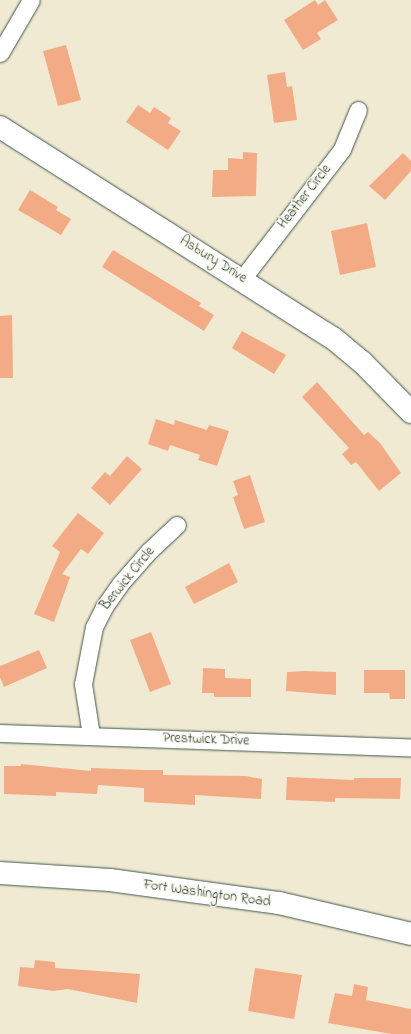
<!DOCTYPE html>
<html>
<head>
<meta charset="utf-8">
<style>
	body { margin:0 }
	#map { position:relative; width:411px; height:1034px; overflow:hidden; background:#f0ead2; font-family:"Indie Flower",sans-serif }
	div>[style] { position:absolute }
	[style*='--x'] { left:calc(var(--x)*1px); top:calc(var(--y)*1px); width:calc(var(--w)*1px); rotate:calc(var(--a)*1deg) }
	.building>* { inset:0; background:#f3ab86 }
	.roads { filter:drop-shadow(0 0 1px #3e574c) drop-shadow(0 0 1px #3e574c) }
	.street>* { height:17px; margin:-8.5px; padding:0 8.5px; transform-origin:8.5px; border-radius:8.5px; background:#fff }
	.secondary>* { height:22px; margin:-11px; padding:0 11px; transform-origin:11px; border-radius:11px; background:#fff }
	span { translate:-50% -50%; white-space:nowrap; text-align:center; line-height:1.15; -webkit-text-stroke:3px #fbf7ec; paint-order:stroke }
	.street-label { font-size:14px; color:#1f3d34 }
</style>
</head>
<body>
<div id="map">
	<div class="building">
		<i style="clip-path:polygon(315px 0,318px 5px,325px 0,338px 20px,317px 33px,321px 39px,303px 50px,284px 20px)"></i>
		<i style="clip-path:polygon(66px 45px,81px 100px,58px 106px,43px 51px)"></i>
		<i style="clip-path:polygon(285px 72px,287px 87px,292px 86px,297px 120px,274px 123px,267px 75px)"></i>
		<i style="clip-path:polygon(138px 105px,150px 113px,154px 107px,171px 118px,168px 123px,181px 131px,168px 150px,126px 122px)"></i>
		<i style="clip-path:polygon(243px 152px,257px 153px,256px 196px,212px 197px,213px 170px,228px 170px,228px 158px,243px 159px)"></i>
		<i style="clip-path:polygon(403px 153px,411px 161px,411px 171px,385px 200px,369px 186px)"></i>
		<i style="clip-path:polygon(30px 190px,58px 207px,56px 210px,71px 219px,61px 235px,18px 210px)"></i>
		<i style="clip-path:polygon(367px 223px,376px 267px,340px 275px,331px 231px)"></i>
		<i style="clip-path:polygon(113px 250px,201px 303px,199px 306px,214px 315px,204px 331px,102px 267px)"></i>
		<i style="clip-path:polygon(12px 315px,13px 378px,0 378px,0 316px)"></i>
		<i style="clip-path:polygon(242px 331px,286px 355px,274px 374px,232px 348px)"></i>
		<i style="clip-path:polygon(317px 382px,364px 435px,368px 432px,380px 443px,401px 473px,379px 491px,356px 462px,351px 465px,342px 454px,349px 448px,302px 397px)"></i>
		<i style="clip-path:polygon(156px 419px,174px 425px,175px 420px,207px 430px,209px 425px,229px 431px,217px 466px,198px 460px,200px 455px,170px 445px,168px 451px,148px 444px)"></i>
		<i style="clip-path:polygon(127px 456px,142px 469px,110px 505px,91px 488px,105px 472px,110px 476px)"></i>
		<i style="clip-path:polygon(250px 475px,265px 522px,244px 529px,233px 497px,238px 495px,233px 481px)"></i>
		<i style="clip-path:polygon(78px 513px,104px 533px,88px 554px,81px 549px,62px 574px,70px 577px,54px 622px,34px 614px,60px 552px,52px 546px)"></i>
		<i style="clip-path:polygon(229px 563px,238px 582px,194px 604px,185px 587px)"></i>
		<i style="clip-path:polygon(151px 632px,171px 684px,150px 692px,130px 640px)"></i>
		<i style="clip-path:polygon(39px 650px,47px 668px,4px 687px,0 677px,0 666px)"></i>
		<i style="clip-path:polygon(203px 668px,225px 669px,225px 678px,251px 679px,251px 697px,214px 697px,214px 693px,202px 693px)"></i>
		<i style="clip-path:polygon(364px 670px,405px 670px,405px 699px,390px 699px,389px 693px,364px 693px)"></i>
		<i style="clip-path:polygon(304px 671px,336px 672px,336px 695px,286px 691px,287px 672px)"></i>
		<i style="clip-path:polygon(21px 764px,91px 771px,91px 768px,145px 770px,163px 770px,163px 775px,246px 776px,262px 779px,261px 799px,195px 795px,195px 805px,144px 802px,144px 788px,98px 785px,97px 794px,56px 792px,56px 796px,4px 794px,4px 766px,21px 766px)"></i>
		<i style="clip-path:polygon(287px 777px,354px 780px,354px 778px,401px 778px,400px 799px,335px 798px,335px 802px,286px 800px)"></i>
		<i style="clip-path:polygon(35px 960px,55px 962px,55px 968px,140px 974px,137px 1003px,68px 989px,53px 991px,18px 986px,20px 967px,34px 968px)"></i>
		<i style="clip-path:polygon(255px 968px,302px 975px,294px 1019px,248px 1011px)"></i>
		<i style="clip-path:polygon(354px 984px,368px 987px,366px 1000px,411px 1009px,411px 1034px,392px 1034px,328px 1023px,335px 993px,352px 996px)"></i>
	</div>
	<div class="roads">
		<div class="street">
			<i style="--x:0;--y:53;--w:61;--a:-59.7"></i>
			<i style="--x:242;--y:279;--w:164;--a:-52.4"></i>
			<i style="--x:342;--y:149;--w:42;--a:-67.7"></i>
			<i style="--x:0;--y:733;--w:411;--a:2"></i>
			<i style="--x:91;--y:735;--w:52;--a:-98.9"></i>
			<i style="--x:83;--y:684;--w:58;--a:-79.1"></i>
			<i style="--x:94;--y:627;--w:22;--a:-63"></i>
			<i style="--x:104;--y:607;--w:28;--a:-55"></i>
			<i style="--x:120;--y:584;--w:44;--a:-48.7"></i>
			<i style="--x:149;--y:551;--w:38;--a:-43"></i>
		</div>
		<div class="secondary">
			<i style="--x:0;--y:127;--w:394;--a:32.4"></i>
			<i style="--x:333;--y:338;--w:38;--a:40"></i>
			<i style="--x:362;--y:362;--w:70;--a:45.6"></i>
			<i style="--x:0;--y:873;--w:110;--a:3.6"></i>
			<i style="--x:110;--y:880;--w:171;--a:7.8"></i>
			<i style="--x:279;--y:903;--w:136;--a:13.2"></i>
		</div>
	</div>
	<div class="street-label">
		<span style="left:305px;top:197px;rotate:-52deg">Heather Circle</span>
		<span style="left:213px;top:260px;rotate:32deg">Asbury Drive</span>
		<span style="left:128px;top:579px;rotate:-51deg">Berwick Circle</span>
		<span style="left:206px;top:740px;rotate:2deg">Prestwick Drive</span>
		<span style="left:207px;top:894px;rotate:8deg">Fort Washington Road</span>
	</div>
</div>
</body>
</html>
